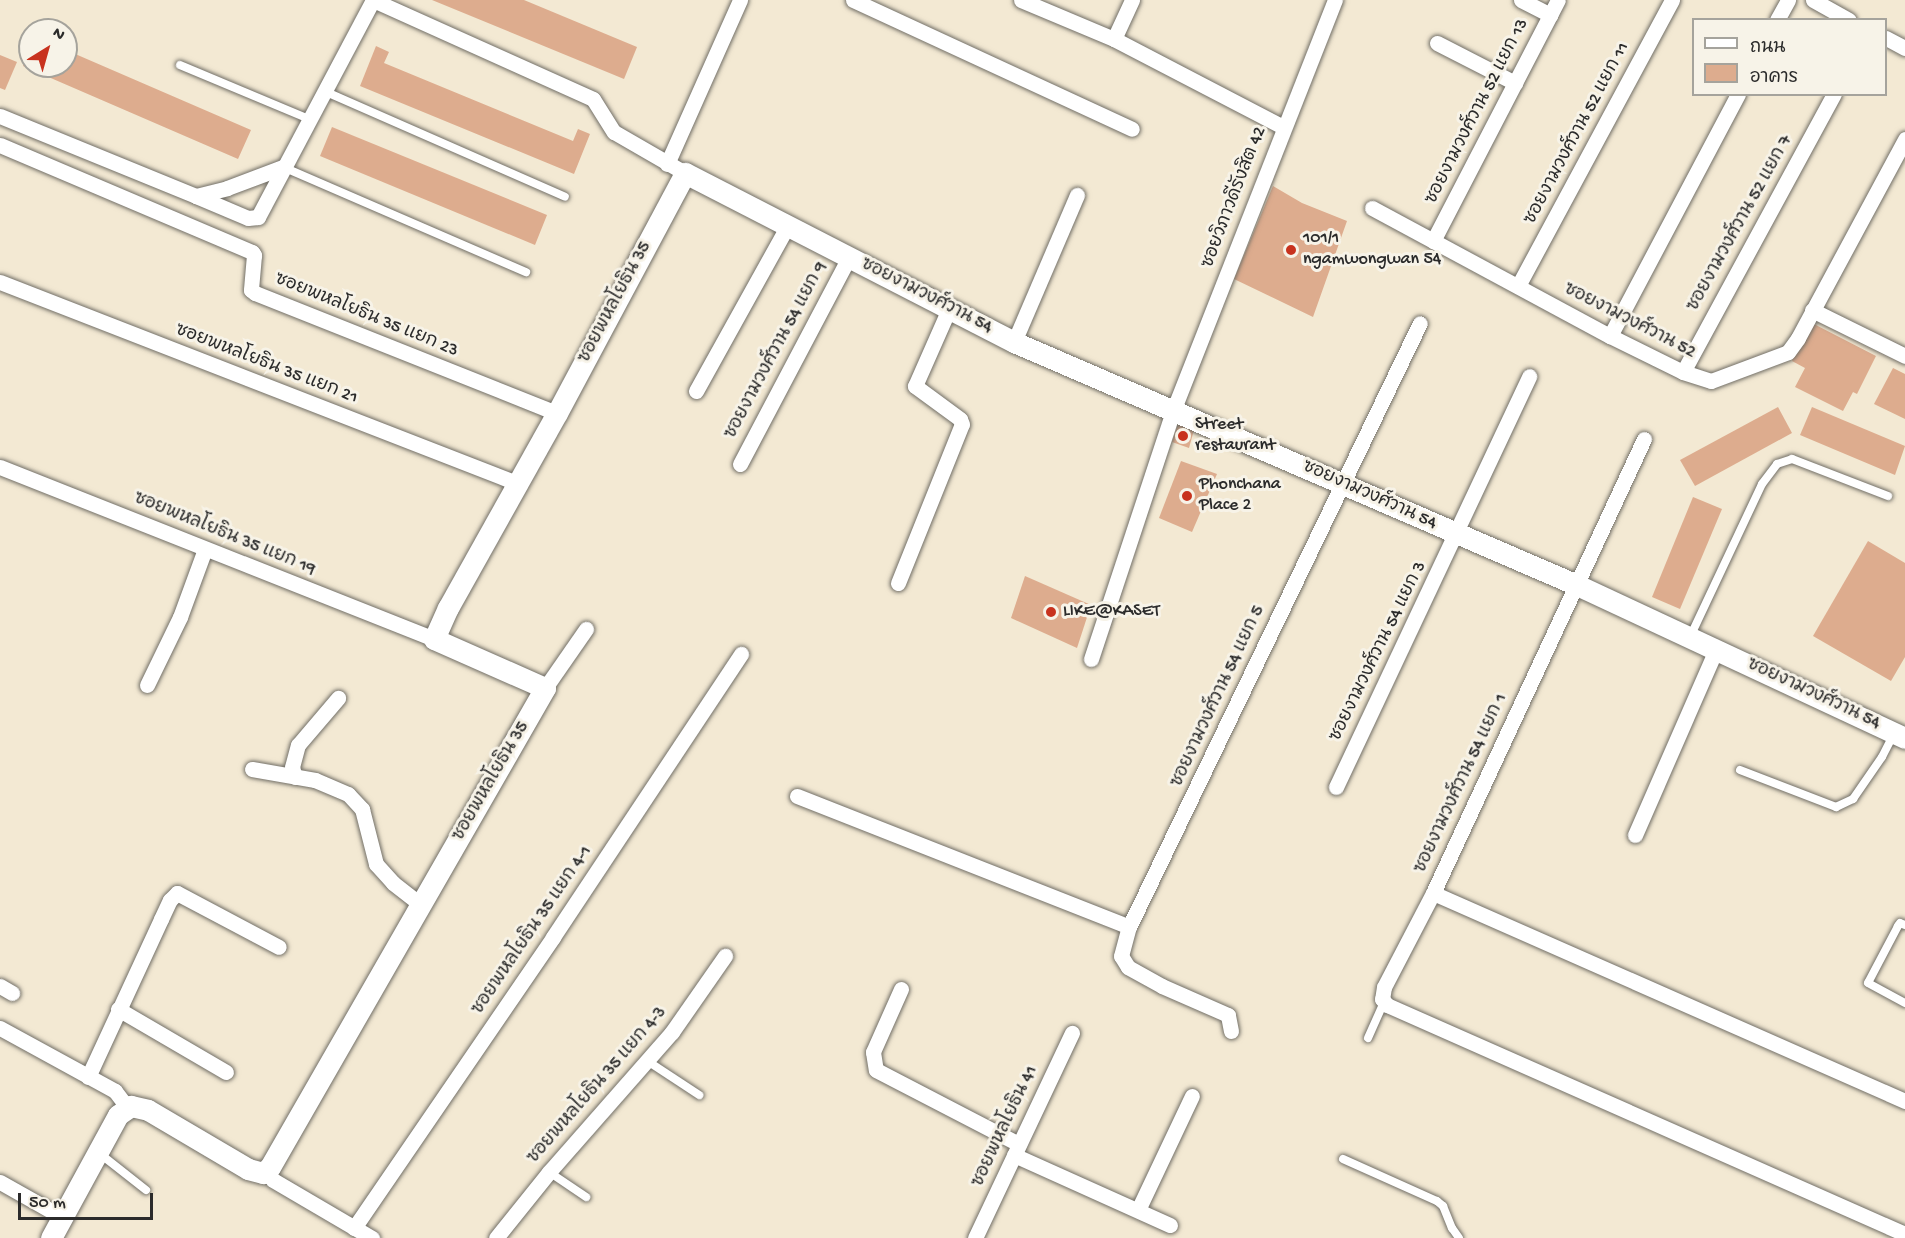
<!DOCTYPE html>
<html>
<head>
<meta charset="utf-8">
<style>
	body { margin:0 }
	#map { position:relative; width:1905px; height:1238px; overflow:hidden; background:#f3e9d3; font-family:"Gochi Hand","Playpen Sans Thai",sans-serif }
	div>[style] { position:absolute }
	[style*='--x'] { left:calc(var(--x)*1px); top:calc(var(--y)*1px); width:calc(var(--w)*1px); rotate:calc(var(--a)*1deg) }
	.building>* { inset:0; background:#ddac8e }
	.roads { filter:drop-shadow(0 0 2px #716e66) drop-shadow(0 0 2px #716e66) }
	.lane>* { height:8px; margin:-4px; padding:0 4px; transform-origin:4px; border-radius:4px; background:#fff }
	.street>* { height:15px; margin:-7.5px; padding:0 7.5px; transform-origin:7.5px; border-radius:7.5px; background:#fff }
	.secondary>* { height:21px; margin:-10.5px; padding:0 10.5px; transform-origin:10.5px; border-radius:10.5px; background:#fff }
	.dots>* { width:16px; height:16px; translate:-50% -50%; box-sizing:border-box; border:3px solid #f7f3e8; border-radius:50% }
	span { translate:-50% -50%; white-space:nowrap; text-align:center; line-height:1.15; -webkit-text-stroke:6px #f7f3e8; paint-order:stroke }
	.street-label { font-size:18px; color:#2b2b2b }
	.poi-label { font-size:18px; color:#2b2b2b }
	.left { translate:0 -50%; text-align:left }
	.legend { position:absolute; left:1692px; top:18px; width:195px; height:78px; box-sizing:border-box; background:#f7f3e8; border:2px solid #a5a39c; margin:0; padding:8px 10px; list-style:none; font-size:18px; color:#2b2b2b }
	.legend li { display:flex; align-items:center; gap:12px; height:30px }
	.legend b { width:30px; border:2px solid #a5a39c }
	.north { position:absolute; left:18px; top:18px; width:60px; height:60px; box-sizing:border-box; background:#f7f3e8; border:2px solid #a5a39c; border-radius:50%; rotate:37deg; font-size:16px; font-weight:700; line-height:24px; text-align:center; color:#2b2b2b }
	.north::after { content:''; display:block; margin:auto; width:21px; height:27px; background:#c8321e; clip-path:polygon(50% 0,100% 100%,50% 72%,0 100%) }
	.scale { position:absolute; left:18px; top:1193px; width:135px; height:27px; box-sizing:border-box; border:3px solid #2b2b2b; border-top:0; padding-left:8px; font-size:18px; line-height:21px; white-space:nowrap; color:#2b2b2b; -webkit-text-stroke:4px #f7f3e8; paint-order:stroke }
</style>
</head>
<body>
<div id="map">
	<div class="building">
		<i style="clip-path:polygon(432px 0,524px 0,637px 47px,624px 79px)"></i>
		<i style="clip-path:polygon(376px 46px,389px 52px,384px 63px,573px 141px,578px 129px,590px 134px,574px 174px,360px 86px)"></i>
		<i style="clip-path:polygon(30px 49px,30px 66px,66px 66px,66px 50px,251px 130px,238px 159px,23px 66px)"></i>
		<i style="clip-path:polygon(0 55px,17px 62px,5px 90px,0 88px)"></i>
		<i style="clip-path:polygon(332px 127px,547px 215px,535px 245px,320px 156px)"></i>
		<i style="clip-path:polygon(1273px 186px,1302px 203px,1347px 221px,1313px 317px,1234px 279px)"></i>
		<i style="clip-path:polygon(1812px 323px,1876px 356px,1857px 394px,1853px 392px,1843px 411px,1795px 387px,1805px 368px,1792px 361px)"></i>
		<i style="clip-path:polygon(1893px 368px,1905px 374px,1905px 419px,1874px 404px)"></i>
		<i style="clip-path:polygon(1778px 407px,1792px 433px,1695px 486px,1680px 460px)"></i>
		<i style="clip-path:polygon(1812px 407px,1905px 446px,1895px 475px,1800px 435px)"></i>
		<i style="clip-path:polygon(1178px 424px,1194px 430px,1189px 448px,1172px 442px)"></i>
		<i style="clip-path:polygon(1181px 461px,1217px 474px,1192px 532px,1159px 518px)"></i>
		<i style="clip-path:polygon(1693px 497px,1722px 509px,1680px 609px,1652px 597px)"></i>
		<i style="clip-path:polygon(1868px 541px,1905px 563px,1905px 657px,1891px 681px,1813px 636px)"></i>
		<i style="clip-path:polygon(1025px 576px,1091px 605px,1077px 648px,1011px 618px)"></i>
	</div>
	<div class="roads">
		<div class="lane">
			<i style="--x:180;--y:65;--w:140;--a:22.7"></i>
			<i style="--x:324;--y:91;--w:263;--a:23.7"></i>
			<i style="--x:283;--y:167;--w:265;--a:23.4"></i>
			<i style="--x:1690;--y:637;--w:169;--a:-64.8"></i>
			<i style="--x:1762;--y:484;--w:25;--a:-53"></i>
			<i style="--x:1777;--y:464;--w:16;--a:-18"></i>
			<i style="--x:1792;--y:459;--w:103;--a:21.1"></i>
			<i style="--x:1740;--y:770;--w:103;--a:21.1"></i>
			<i style="--x:1836;--y:807;--w:19;--a:-25"></i>
			<i style="--x:1853;--y:799;--w:51;--a:-55.4"></i>
			<i style="--x:1882;--y:757;--w:25;--a:-63"></i>
			<i style="--x:1905;--y:925;--w:5;--a:-158"></i>
			<i style="--x:1900;--y:923;--w:4;--a:124"></i>
			<i style="--x:1898;--y:926;--w:64;--a:117.8"></i>
			<i style="--x:1868;--y:983;--w:42;--a:28.4"></i>
			<i style="--x:1368;--y:1038;--w:39;--a:-66"></i>
			<i style="--x:646;--y:1060;--w:64;--a:33.4"></i>
			<i style="--x:99;--y:1153;--w:60;--a:38.2"></i>
			<i style="--x:1343;--y:1159;--w:103;--a:24.1"></i>
			<i style="--x:1437;--y:1201;--w:8;--a:40"></i>
			<i style="--x:1443;--y:1206;--w:24;--a:68"></i>
			<i style="--x:1452;--y:1228;--w:12;--a:55"></i>
			<i style="--x:549;--y:1172;--w:45;--a:34"></i>
		</div>
		<div class="street">
			<i style="--x:373;--y:0;--w:241;--a:24.2"></i>
			<i style="--x:593;--y:99;--w:39;--a:58"></i>
			<i style="--x:614;--y:132;--w:82;--a:30"></i>
			<i style="--x:853;--y:0;--w:307;--a:24.8"></i>
			<i style="--x:1021;--y:0;--w:101;--a:22.8"></i>
			<i style="--x:1114;--y:39;--w:191;--a:27.5"></i>
			<i style="--x:1521;--y:0;--w:33;--a:27"></i>
			<i style="--x:1813;--y:0;--w:41;--a:29.1"></i>
			<i style="--x:1777;--y:20;--w:23;--a:-61"></i>
			<i style="--x:1886;--y:38;--w:21;--a:28"></i>
			<i style="--x:1114;--y:39;--w:43;--a:-65.2"></i>
			<i style="--x:1437;--y:43;--w:88;--a:27.1"></i>
			<i style="--x:0;--y:116;--w:212;--a:22.2"></i>
			<i style="--x:196;--y:196;--w:32;--a:-14"></i>
			<i style="--x:227;--y:188;--w:60;--a:-20.6"></i>
			<i style="--x:0;--y:145;--w:274;--a:23"></i>
			<i style="--x:252;--y:252;--w:4;--a:56"></i>
			<i style="--x:254;--y:255;--w:35;--a:95"></i>
			<i style="--x:251;--y:290;--w:5;--a:37"></i>
			<i style="--x:255;--y:293;--w:325;--a:21.7"></i>
			<i style="--x:667;--y:164;--w:180;--a:-66"></i>
			<i style="--x:196;--y:196;--w:56;--a:22.9"></i>
			<i style="--x:248;--y:218;--w:10;--a:-6"></i>
			<i style="--x:258;--y:217;--w:246;--a:-62.1"></i>
			<i style="--x:1372;--y:208;--w:270;--a:28.3"></i>
			<i style="--x:1610;--y:336;--w:81;--a:26.3"></i>
			<i style="--x:1683;--y:372;--w:29;--a:18"></i>
			<i style="--x:1711;--y:381;--w:82;--a:-20.6"></i>
			<i style="--x:1788;--y:352;--w:17;--a:-54"></i>
			<i style="--x:1798;--y:338;--w:226;--a:-61.7"></i>
			<i style="--x:1433;--y:241;--w:271;--a:-62.6"></i>
			<i style="--x:0;--y:282;--w:555;--a:21.25"></i>
			<i style="--x:1518;--y:286;--w:325;--a:-61.7"></i>
			<i style="--x:1812;--y:310;--w:104;--a:26.3"></i>
			<i style="--x:1610;--y:336;--w:274;--a:-62.1"></i>
			<i style="--x:1014;--y:342;--w:160;--a:-66.8"></i>
			<i style="--x:1683;--y:372;--w:316;--a:-61.5"></i>
			<i style="--x:696;--y:391;--w:190;--a:-61"></i>
			<i style="--x:1644;--y:439;--w:501;--a:114.93"></i>
			<i style="--x:1433;--y:893;--w:106;--a:117.5"></i>
			<i style="--x:1384;--y:987;--w:12;--a:99"></i>
			<i style="--x:1382;--y:999;--w:8;--a:50"></i>
			<i style="--x:1387;--y:1005;--w:566;--a:23.85"></i>
			<i style="--x:740;--y:464;--w:234;--a:-62.2"></i>
			<i style="--x:0;--y:467;--w:467;--a:21.6"></i>
			<i style="--x:898;--y:583;--w:171;--a:-68.1"></i>
			<i style="--x:962;--y:424;--w:5;--a:-112"></i>
			<i style="--x:960;--y:419;--w:56;--a:-143.7"></i>
			<i style="--x:915;--y:386;--w:84;--a:-66.2"></i>
			<i style="--x:1091;--y:659;--w:261;--a:-71.7"></i>
			<i style="--x:1173;--y:411;--w:442;--a:-68.5"></i>
			<i style="--x:147;--y:685;--w:76;--a:-64.1"></i>
			<i style="--x:180;--y:617;--w:72;--a:-69.8"></i>
			<i style="--x:545;--y:688;--w:72;--a:-55.2"></i>
			<i style="--x:252;--y:769;--w:64;--a:9.9"></i>
			<i style="--x:315;--y:780;--w:36;--a:23"></i>
			<i style="--x:348;--y:794;--w:21;--a:47"></i>
			<i style="--x:362;--y:809;--w:57;--a:75.7"></i>
			<i style="--x:376;--y:864;--w:25;--a:48"></i>
			<i style="--x:393;--y:883;--w:36;--a:38"></i>
			<i style="--x:295;--y:777;--w:10;--a:-107"></i>
			<i style="--x:292;--y:767;--w:23;--a:-75"></i>
			<i style="--x:298;--y:745;--w:62;--a:-49.6"></i>
			<i style="--x:1336;--y:787;--w:454;--a:-64.8"></i>
			<i style="--x:797;--y:796;--w:357;--a:21.5"></i>
			<i style="--x:1635;--y:835;--w:202;--a:-66.4"></i>
			<i style="--x:1433;--y:893;--w:516;--a:23.78"></i>
			<i style="--x:0;--y:986;--w:14;--a:30"></i>
			<i style="--x:901;--y:989;--w:69;--a:114"></i>
			<i style="--x:873;--y:1052;--w:18;--a:81"></i>
			<i style="--x:876;--y:1070;--w:161;--a:27.4"></i>
			<i style="--x:118;--y:1009;--w:125;--a:30.3"></i>
			<i style="--x:0;--y:1028;--w:131;--a:28.7"></i>
			<i style="--x:115;--y:1091;--w:21;--a:53"></i>
			<i style="--x:1231;--y:1031;--w:16;--a:-101"></i>
			<i style="--x:1228;--y:1015;--w:72;--a:-156.3"></i>
			<i style="--x:1162;--y:986;--w:39;--a:-151"></i>
			<i style="--x:1128;--y:967;--w:13;--a:-122"></i>
			<i style="--x:1121;--y:956;--w:30;--a:-75"></i>
			<i style="--x:1129;--y:927;--w:670;--a:-64.28"></i>
			<i style="--x:88;--y:1077;--w:174;--a:-65.2"></i>
			<i style="--x:161;--y:919;--w:21;--a:-65"></i>
			<i style="--x:170;--y:900;--w:10;--a:-45"></i>
			<i style="--x:177;--y:893;--w:115;--a:27.9"></i>
			<i style="--x:1014;--y:1155;--w:171;--a:24.2"></i>
			<i style="--x:266;--y:1171;--w:11;--a:52"></i>
			<i style="--x:273;--y:1180;--w:115;--a:30.4"></i>
			<i style="--x:0;--y:1182;--w:71;--a:29.4"></i>
			<i style="--x:1138;--y:1210;--w:126;--a:-64.7"></i>
			<i style="--x:354;--y:1228;--w:353;--a:-55.6"></i>
			<i style="--x:553;--y:937;--w:340;--a:-56.4"></i>
			<i style="--x:496;--y:1238;--w:85;--a:-51.2"></i>
			<i style="--x:549;--y:1172;--w:186;--a:-48.7"></i>
			<i style="--x:672;--y:1032;--w:93;--a:-55.1"></i>
			<i style="--x:975;--y:1238;--w:227;--a:-64.7"></i>
		</div>
		<div class="secondary">
			<i style="--x:51;--y:1238;--w:140;--a:-61.4"></i>
			<i style="--x:118;--y:1115;--w:16;--a:-35"></i>
			<i style="--x:131;--y:1106;--w:17;--a:13"></i>
			<i style="--x:148;--y:1110;--w:116;--a:30.5"></i>
			<i style="--x:248;--y:1169;--w:16;--a:15"></i>
			<i style="--x:263;--y:1173;--w:9;--a:-41"></i>
			<i style="--x:270;--y:1167;--w:552;--a:-60.14"></i>
			<i style="--x:545;--y:688;--w:121;--a:-156.2"></i>
			<i style="--x:434;--y:639;--w:34;--a:-66"></i>
			<i style="--x:448;--y:608;--w:223;--a:-60.8"></i>
			<i style="--x:557;--y:413;--w:272;--a:-61.9"></i>
			<i style="--x:685;--y:173;--w:370;--a:27.2"></i>
			<i style="--x:1014;--y:342;--w:613;--a:23.35"></i>
			<i style="--x:1577;--y:585;--w:362;--a:25"></i>
		</div>
	</div>
	<div class="dots">
		<i style="left:1291px;top:250px;background:#c8321e"></i>
		<i style="left:1183px;top:436px;background:#c8321e"></i>
		<i style="left:1187px;top:496px;background:#c8321e"></i>
		<i style="left:1051px;top:612px;background:#c8321e"></i>
	</div>
	<div class="street-label">
		<span style="left:1478px;top:112px;rotate:-63deg">ซอยงามวงศ์วาน 52 แยก 13</span>
		<span style="left:1578px;top:134px;rotate:-62deg">ซอยงามวงศ์วาน 52 แยก 11</span>
		<span style="left:1235px;top:198px;rotate:-69deg">ซอยวิภาวดีรังสิต 42</span>
		<span style="left:1741px;top:224px;rotate:-61deg">ซอยงามวงศ์วาน 52 แยก 7</span>
		<span style="left:926px;top:297px;rotate:27deg">ซอยงามวงศ์วาน 54</span>
		<span style="left:616px;top:303px;rotate:-62deg">ซอยพหลโยธิน 35</span>
		<span style="left:366px;top:316px;rotate:22deg">ซอยพหลโยธิน 35 แยก 23</span>
		<span style="left:1629px;top:322px;rotate:27deg">ซอยงามวงศ์วาน 52</span>
		<span style="left:777px;top:351px;rotate:-62deg">ซอยงามวงศ์วาน 54 แยก 9</span>
		<span style="left:266px;top:365px;rotate:21deg">ซอยพหลโยธิน 35 แยก 21</span>
		<span style="left:1369px;top:496px;rotate:24deg">ซอยงามวงศ์วาน 54</span>
		<span style="left:224px;top:535px;rotate:22deg">ซอยพหลโยธิน 35 แยก 19</span>
		<span style="left:1379px;top:652px;rotate:-64deg">ซอยงามวงศ์วาน 54 แยก 3</span>
		<span style="left:1813px;top:695px;rotate:25deg">ซอยงามวงศ์วาน 54</span>
		<span style="left:1219px;top:697px;rotate:-65deg">ซอยงามวงศ์วาน 54 แยก 5</span>
		<span style="left:492px;top:782px;rotate:-60deg">ซอยพหลโยธิน 35</span>
		<span style="left:1462px;top:784px;rotate:-65deg">ซอยงามวงศ์วาน 54 แยก 1</span>
		<span style="left:533px;top:931px;rotate:-56deg">ซอยพหลโยธิน 35 แยก 4-1</span>
		<span style="left:598px;top:1086px;rotate:-49deg">ซอยพหลโยธิน 35 แยก 4-3</span>
		<span style="left:1006px;top:1127px;rotate:-65deg">ซอยพหลโยธิน 41</span>
	</div>
	<div class="poi-label">
		<span class="left" style="left:1303px;top:250px">101/1<br>ngamwongwan 54</span>
		<span class="left" style="left:1195px;top:436px">Street<br>restaurant</span>
		<span class="left" style="left:1199px;top:496px">Phonchana<br>Place 2</span>
		<span class="left" style="left:1063px;top:612px">LIKE@KASET</span>
	</div>
	<ul class="legend">
	<li><b style="height:8px;background:#fff"></b>ถนน</li>
	<li><b style="height:16px;background:#ddac8e"></b>อาคาร</li>
	</ul>
	<div class="north">N</div>
	<div class="scale">50 m</div>
</div>
</body>
</html>
